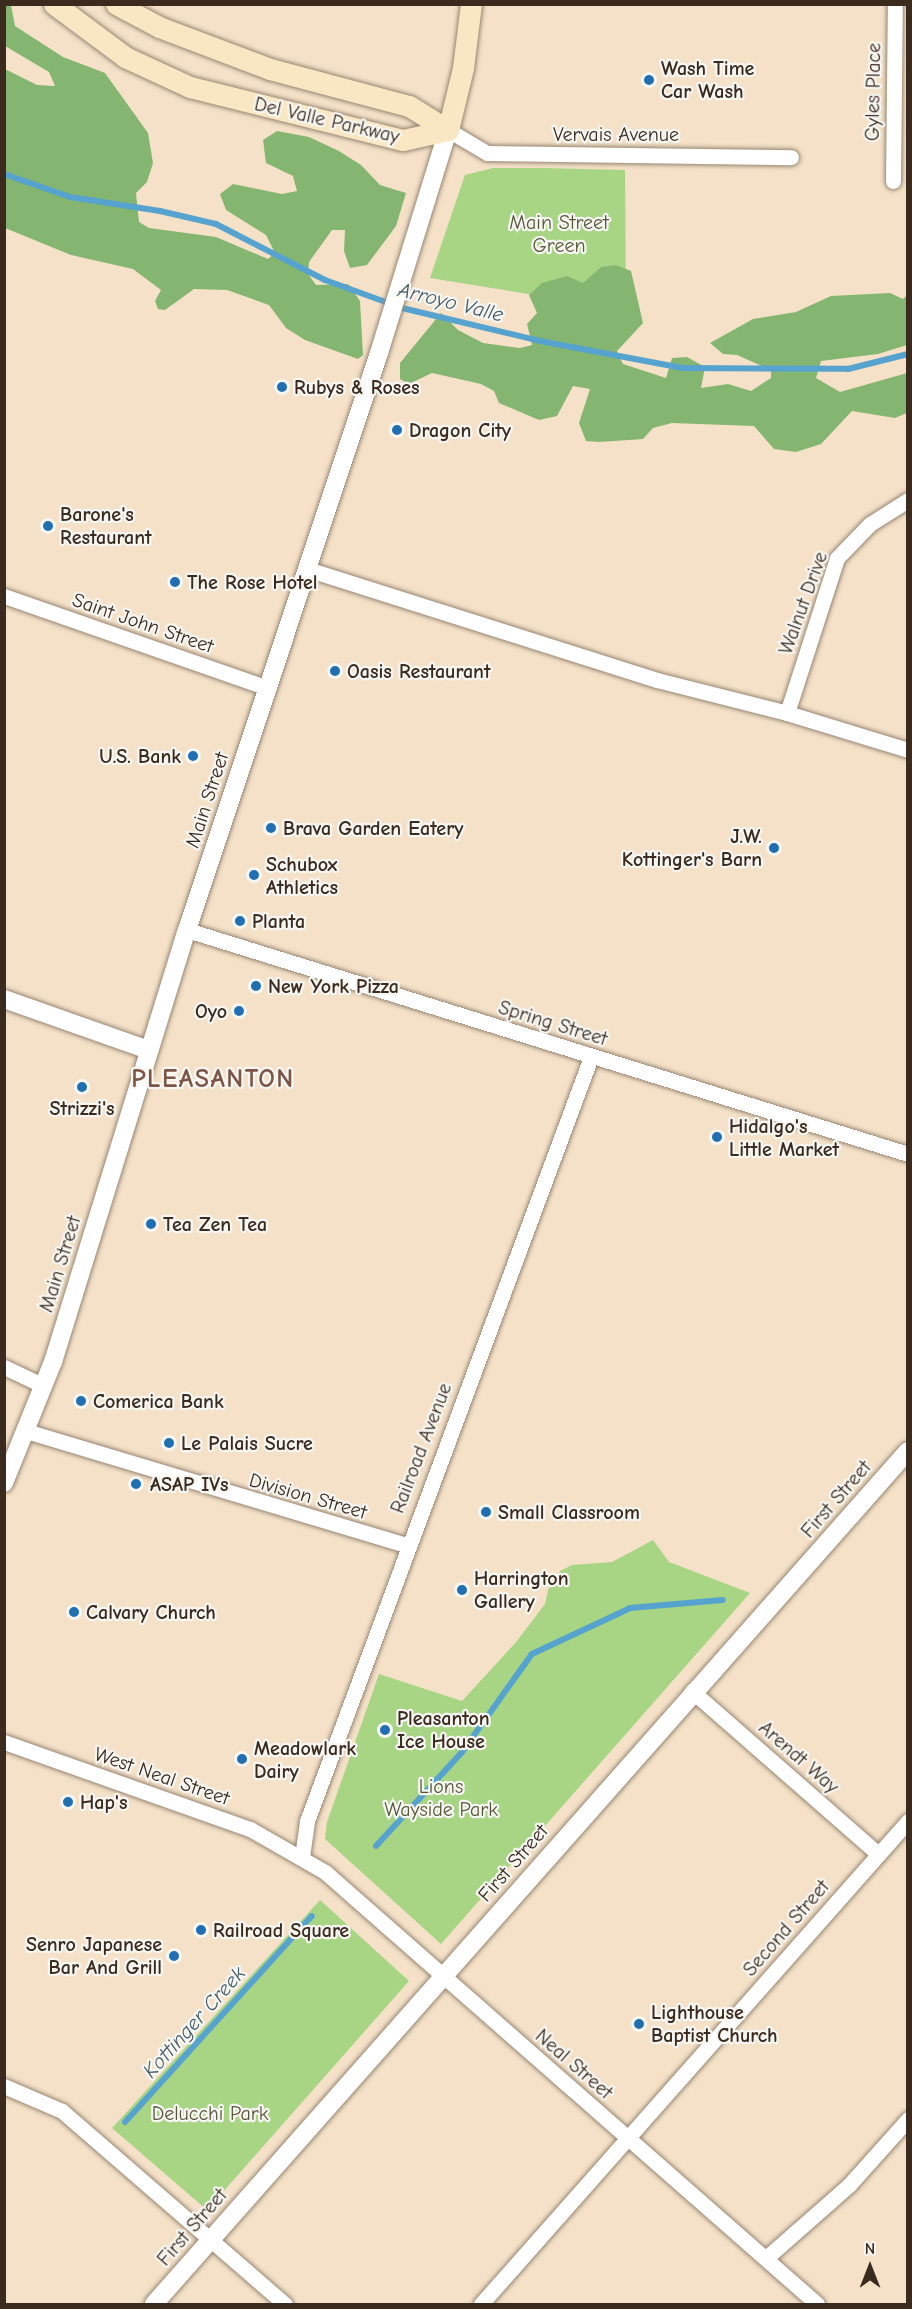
<!DOCTYPE html>
<html>
<head>
<meta charset="utf-8">
<style>
	body { margin:0 }
	#map { position:relative; width:912px; height:2309px; overflow:hidden; background:#f4e1c8; font-family:"Comic Neue",sans-serif }
	div>[style] { position:absolute }
	[style*='--x'] { left:calc(var(--x)*1px); top:calc(var(--y)*1px); width:calc(var(--w)*1px); rotate:calc(var(--a)*1deg) }
	.green>* { inset:0; background:#a7d583 }
	.forest>* { inset:0; background:#85b671 }
	.stream>* { height:6px; margin:-3px; padding:0 3px; transform-origin:3px; border-radius:3px; background:#55a3ce }
	.roads { filter:drop-shadow(0 0 2px #988673) drop-shadow(0 0 2px #988673) }
	.minor>* { height:15px; margin:-7.5px; padding:0 7.5px; transform-origin:7.5px; border-radius:7.5px; background:#fff }
	.tertiary>* { height:18px; margin:-9px; padding:0 9px; transform-origin:9px; border-radius:9px; background:#fff }
	.secondary>* { height:21px; margin:-10.5px; padding:0 10.5px; transform-origin:10.5px; border-radius:10.5px; background:#f9e7c3 }
	.dots>* { width:16px; height:16px; translate:-50% -50%; box-sizing:border-box; border:3px solid #f6f6f2; border-radius:50% }
	span { translate:-50% -50%; white-space:nowrap; text-align:center; line-height:1.15; -webkit-text-stroke:4.5px #f6f6f2; paint-order:stroke }
	.poi-label { font-size:20px; color:#3b2a1e; font-weight:700 }
	.left { translate:0 -50%; text-align:left }
	.right { translate:-100% -50%; text-align:right }
	.street-label { font-size:20px; color:#3b2a1e }
	.park-label { font-size:20px; color:#565537 }
	.water-label { font-size:21px; color:#455a64; font-style:italic }
	.district-label { font-size:26px; color:#7c5547; font-weight:700; letter-spacing:1.5px }
	.frame { position:absolute; inset:0; border:6px solid #3b2a1e; pointer-events:none }
	.north { position:absolute; left:840px; top:2237px; width:60px; height:60px; -webkit-text-stroke:4px #f6f6f2; paint-order:stroke; rotate:0deg; font-size:16px; font-weight:700; line-height:24px; text-align:center; color:#3b2a1e }
	.north::after { content:''; display:block; margin:auto; width:21px; height:27px; background:#3b2a1e; clip-path:polygon(50% 0,100% 100%,50% 72%,0 100%) }
</style>
</head>
<body>
<div id="map">
	<div class="green">
		<i style="clip-path:polygon(542px 168px,625px 170px,626px 310px,430px 278px,465px 175px,493px 168px)"></i>
		<i style="clip-path:polygon(653px 1540px,669px 1562px,750px 1593px,441px 1944px,325px 1839px,327px 1822px,379px 1674px,462px 1701px,517px 1641px,545px 1604px,548px 1590px,560px 1571px,572px 1565px,612px 1562px)"></i>
		<i style="clip-path:polygon(320px 1900px,409px 1981px,207px 2210px,112px 2128px)"></i>
	</div>
	<div class="forest">
		<i style="clip-path:polygon(11px 5px,15px 26px,63px 57px,105px 73px,148px 133px,153px 163px,147px 182px,136px 193px,139px 222px,149px 228px,216px 237px,268px 259px,275px 253px,266px 235px,226px 210px,220px 194px,233px 184px,282px 194px,297px 191px,293px 176px,266px 163px,263px 140px,277px 131px,309px 137px,339px 151px,361px 165px,380px 185px,406px 193px,396px 226px,367px 265px,350px 268px,344px 251px,345px 230px,332px 230px,309px 262px,308px 274px,316px 285px,348px 284px,360px 301px,363px 355px,358px 359px,305px 340px,286px 328px,269px 305px,227px 290px,194px 289px,165px 310px,158px 309px,155px 301px,161px 290px,133px 269px,71px 255px,5px 228px,5px 69px,37px 85px,55px 86px,49px 72px,5px 46px,5px 5px)"></i>
		<i style="clip-path:polygon(616px 265px,631px 271px,643px 323px,617px 351px,623px 364px,666px 378px,672px 358px,687px 357px,705px 367px,701px 388px,728px 384px,751px 391px,771px 378px,771px 370px,737px 355px,723px 354px,710px 343px,753px 319px,796px 312px,831px 296px,890px 293px,903px 299px,907px 295px,907px 345px,878px 354px,821px 361px,816px 378px,840px 392px,907px 373px,907px 413px,895px 418px,852px 411px,821px 444px,796px 452px,774px 449px,754px 426px,672px 423px,653px 428px,643px 439px,599px 442px,586px 441px,579px 423px,590px 389px,573px 386px,557px 416px,539px 420px,499px 403px,494px 391px,481px 384px,432px 373px,409px 384px,400px 379px,400px 363px,441px 313px,458px 330px,483px 343px,520px 348px,532px 345px,527px 324px,537px 313px,529px 295px,542px 283px,567px 276px,583px 283px,601px 267px)"></i>
	</div>
	<div class="stream">
		<i style="--x:4;--y:174;--w:70;--a:19.2"></i>
		<i style="--x:70;--y:197;--w:91;--a:8.8"></i>
		<i style="--x:160;--y:211;--w:57;--a:13.1"></i>
		<i style="--x:216;--y:224;--w:123;--a:27.2"></i>
		<i style="--x:325;--y:280;--w:82;--a:20"></i>
		<i style="--x:402;--y:308;--w:147;--a:13.4"></i>
		<i style="--x:545;--y:342;--w:140;--a:10.7"></i>
		<i style="--x:683;--y:368;--w:165;--a:0.3"></i>
		<i style="--x:848;--y:369;--w:62;--a:-14"></i>
		<i style="--x:376;--y:1846;--w:127;--a:-47.5"></i>
		<i style="--x:462;--y:1752;--w:120;--a:-54.5"></i>
		<i style="--x:532;--y:1654;--w:108;--a:-25.1"></i>
		<i style="--x:630;--y:1608;--w:93;--a:-4.9"></i>
		<i style="--x:125;--y:2122;--w:278;--a:-47.8"></i>
	</div>
	<div class="roads">
		<div class="minor">
			<i style="--x:448;--y:130;--w:45;--a:30.5"></i>
			<i style="--x:487;--y:153;--w:304;--a:0.8"></i>
			<i style="--x:893;--y:181;--w:177;--a:-89.4"></i>
			<i style="--x:307;--y:569;--w:367;--a:17.6"></i>
			<i style="--x:657;--y:680;--w:134;--a:14.2"></i>
			<i style="--x:787;--y:713;--w:127;--a:17"></i>
			<i style="--x:4;--y:596;--w:280;--a:19.2"></i>
			<i style="--x:787;--y:713;--w:163;--a:-72.1"></i>
			<i style="--x:837;--y:558;--w:47;--a:-45.9"></i>
			<i style="--x:870;--y:524;--w:45;--a:-32.3"></i>
			<i style="--x:187;--y:930;--w:755;--a:17.26"></i>
			<i style="--x:4;--y:1367;--w:44;--a:25.4"></i>
			<i style="--x:26;--y:1431;--w:398;--a:16.7"></i>
			<i style="--x:692;--y:1691;--w:247;--a:41.2"></i>
			<i style="--x:4;--y:1742;--w:261;--a:19.5"></i>
			<i style="--x:250;--y:1829;--w:86;--a:29.8"></i>
			<i style="--x:325;--y:1872;--w:655;--a:41.28"></i>
			<i style="--x:302;--y:1857;--w:36;--a:-82"></i>
			<i style="--x:307;--y:1821;--w:815;--a:-69.61"></i>
			<i style="--x:4;--y:2086;--w:63;--a:23.3"></i>
			<i style="--x:62;--y:2111;--w:295;--a:40.9"></i>
			<i style="--x:766;--y:2258;--w:111;--a:-41.3"></i>
			<i style="--x:849;--y:2185;--w:89;--a:-48.2"></i>
			<i style="--x:481;--y:2304;--w:645;--a:-48.52"></i>
		</div>
		<div class="tertiary">
			<i style="--x:4;--y:999;--w:154;--a:19.4"></i>
			<i style="--x:4;--y:1483;--w:131;--a:-68"></i>
			<i style="--x:53;--y:1362;--w:452;--a:-72.8"></i>
			<i style="--x:187;--y:930;--w:608;--a:-71.59"></i>
			<i style="--x:379;--y:353;--w:233;--a:-72.8"></i>
			<i style="--x:154;--y:2304;--w:1138;--a:-48.53"></i>
		</div>
		<div class="secondary">
			<i style="--x:54;--y:4;--w:89;--a:36.7"></i>
			<i style="--x:125;--y:57;--w:72;--a:24.8"></i>
			<i style="--x:190;--y:87;--w:219;--a:14"></i>
			<i style="--x:403;--y:140;--w:46;--a:-12.5"></i>
			<i style="--x:116;--y:4;--w:49;--a:28.1"></i>
			<i style="--x:159;--y:27;--w:119;--a:20.7"></i>
			<i style="--x:270;--y:69;--w:144;--a:14.9"></i>
			<i style="--x:409;--y:106;--w:46;--a:31.6"></i>
			<i style="--x:448;--y:130;--w:64;--a:-76.4"></i>
			<i style="--x:463;--y:68;--w:64;--a:-82.9"></i>
		</div>
	</div>
	<div class="dots">
		<i style="left:649px;top:80px;background:#1f6fb2"></i>
		<i style="left:282px;top:387px;background:#1f6fb2"></i>
		<i style="left:397px;top:430px;background:#1f6fb2"></i>
		<i style="left:48px;top:526px;background:#1f6fb2"></i>
		<i style="left:175px;top:582px;background:#1f6fb2"></i>
		<i style="left:335px;top:671px;background:#1f6fb2"></i>
		<i style="left:193px;top:756px;background:#1f6fb2"></i>
		<i style="left:271px;top:828px;background:#1f6fb2"></i>
		<i style="left:774px;top:848px;background:#1f6fb2"></i>
		<i style="left:254px;top:875px;background:#1f6fb2"></i>
		<i style="left:240px;top:921px;background:#1f6fb2"></i>
		<i style="left:256px;top:986px;background:#1f6fb2"></i>
		<i style="left:239px;top:1011px;background:#1f6fb2"></i>
		<i style="left:82px;top:1087px;background:#1f6fb2"></i>
		<i style="left:717px;top:1137px;background:#1f6fb2"></i>
		<i style="left:151px;top:1224px;background:#1f6fb2"></i>
		<i style="left:81px;top:1401px;background:#1f6fb2"></i>
		<i style="left:169px;top:1443px;background:#1f6fb2"></i>
		<i style="left:136px;top:1484px;background:#1f6fb2"></i>
		<i style="left:486px;top:1512px;background:#1f6fb2"></i>
		<i style="left:462px;top:1590px;background:#1f6fb2"></i>
		<i style="left:74px;top:1612px;background:#1f6fb2"></i>
		<i style="left:385px;top:1730px;background:#1f6fb2"></i>
		<i style="left:242px;top:1759px;background:#1f6fb2"></i>
		<i style="left:68px;top:1802px;background:#1f6fb2"></i>
		<i style="left:201px;top:1930px;background:#1f6fb2"></i>
		<i style="left:174px;top:1956px;background:#1f6fb2"></i>
		<i style="left:639px;top:2024px;background:#1f6fb2"></i>
	</div>
	<div class="poi-label">
		<span class="left" style="left:661px;top:80px">Wash Time<br>Car Wash</span>
		<span class="left" style="left:294px;top:387px">Rubys &amp; Roses</span>
		<span class="left" style="left:409px;top:430px">Dragon City</span>
		<span class="left" style="left:60px;top:526px">Barone's<br>Restaurant</span>
		<span class="left" style="left:187px;top:582px">The Rose Hotel</span>
		<span class="left" style="left:347px;top:671px">Oasis Restaurant</span>
		<span class="right" style="left:181px;top:756px">U.S. Bank</span>
		<span class="left" style="left:283px;top:828px">Brava Garden Eatery</span>
		<span class="right" style="left:762px;top:848px">J.W.<br>Kottinger's Barn</span>
		<span class="left" style="left:266px;top:876px">Schubox<br>Athletics</span>
		<span class="left" style="left:252px;top:921px">Planta</span>
		<span class="left" style="left:268px;top:986px">New York Pizza</span>
		<span class="right" style="left:227px;top:1011px">Oyo</span>
		<span style="left:82px;top:1108px">Strizzi's</span>
		<span class="left" style="left:729px;top:1138px">Hidalgo's<br>Little Market</span>
		<span class="left" style="left:163px;top:1224px">Tea Zen Tea</span>
		<span class="left" style="left:93px;top:1401px">Comerica Bank</span>
		<span class="left" style="left:181px;top:1443px">Le Palais Sucre</span>
		<span class="left" style="left:150px;top:1484px">ASAP IVs</span>
		<span class="left" style="left:498px;top:1512px">Small Classroom</span>
		<span class="left" style="left:474px;top:1590px">Harrington<br>Gallery</span>
		<span class="left" style="left:86px;top:1612px">Calvary Church</span>
		<span class="left" style="left:397px;top:1730px">Pleasanton<br>Ice House</span>
		<span class="left" style="left:254px;top:1760px">Meadowlark<br>Dairy</span>
		<span class="left" style="left:80px;top:1802px">Hap's</span>
		<span class="left" style="left:213px;top:1930px">Railroad Square</span>
		<span class="right" style="left:162px;top:1956px">Senro Japanese<br>Bar And Grill</span>
		<span class="left" style="left:651px;top:2024px">Lighthouse<br>Baptist Church</span>
	</div>
	<div class="street-label">
		<span style="left:873px;top:92px;rotate:-89deg">Gyles Place</span>
		<span style="left:327px;top:120px;rotate:13deg">Del Valle Parkway</span>
		<span style="left:616px;top:134px">Vervais Avenue</span>
		<span style="left:803px;top:603px;rotate:-70deg">Walnut Drive</span>
		<span style="left:143px;top:623px;rotate:19deg">Saint John Street</span>
		<span style="left:207px;top:800px;rotate:-72deg">Main Street</span>
		<span style="left:553px;top:1023px;rotate:17deg">Spring Street</span>
		<span style="left:60px;top:1264px;rotate:-73deg">Main Street</span>
		<span style="left:421px;top:1448px;rotate:-69deg">Railroad Avenue</span>
		<span style="left:308px;top:1496px;rotate:16deg">Division Street</span>
		<span style="left:836px;top:1499px;rotate:-49deg">First Street</span>
		<span style="left:799px;top:1757px;rotate:41deg">Arendt Way</span>
		<span style="left:162px;top:1776px;rotate:19deg">West Neal Street</span>
		<span style="left:513px;top:1863px;rotate:-49deg">First Street</span>
		<span style="left:786px;top:1928px;rotate:-49deg">Second Street</span>
		<span style="left:574px;top:2064px;rotate:41deg">Neal Street</span>
		<span style="left:192px;top:2227px;rotate:-49deg">First Street</span>
	</div>
	<div class="park-label">
		<span style="left:559px;top:234px">Main Street<br>Green</span>
		<span style="left:441px;top:1798px">Lions<br>Wayside Park</span>
		<span style="left:210px;top:2113px">Delucchi Park</span>
	</div>
	<div class="water-label">
		<span style="left:451px;top:302px;rotate:14deg">Arroyo Valle</span>
		<span style="left:194px;top:2022px;rotate:-48deg">Kottinger Creek</span>
	</div>
	<div class="district-label">
		<span style="left:213px;top:1080px">PLEASANTON</span>
	</div>
	<div class="frame"></div>
	<div class="north">N</div>
</div>
</body>
</html>
